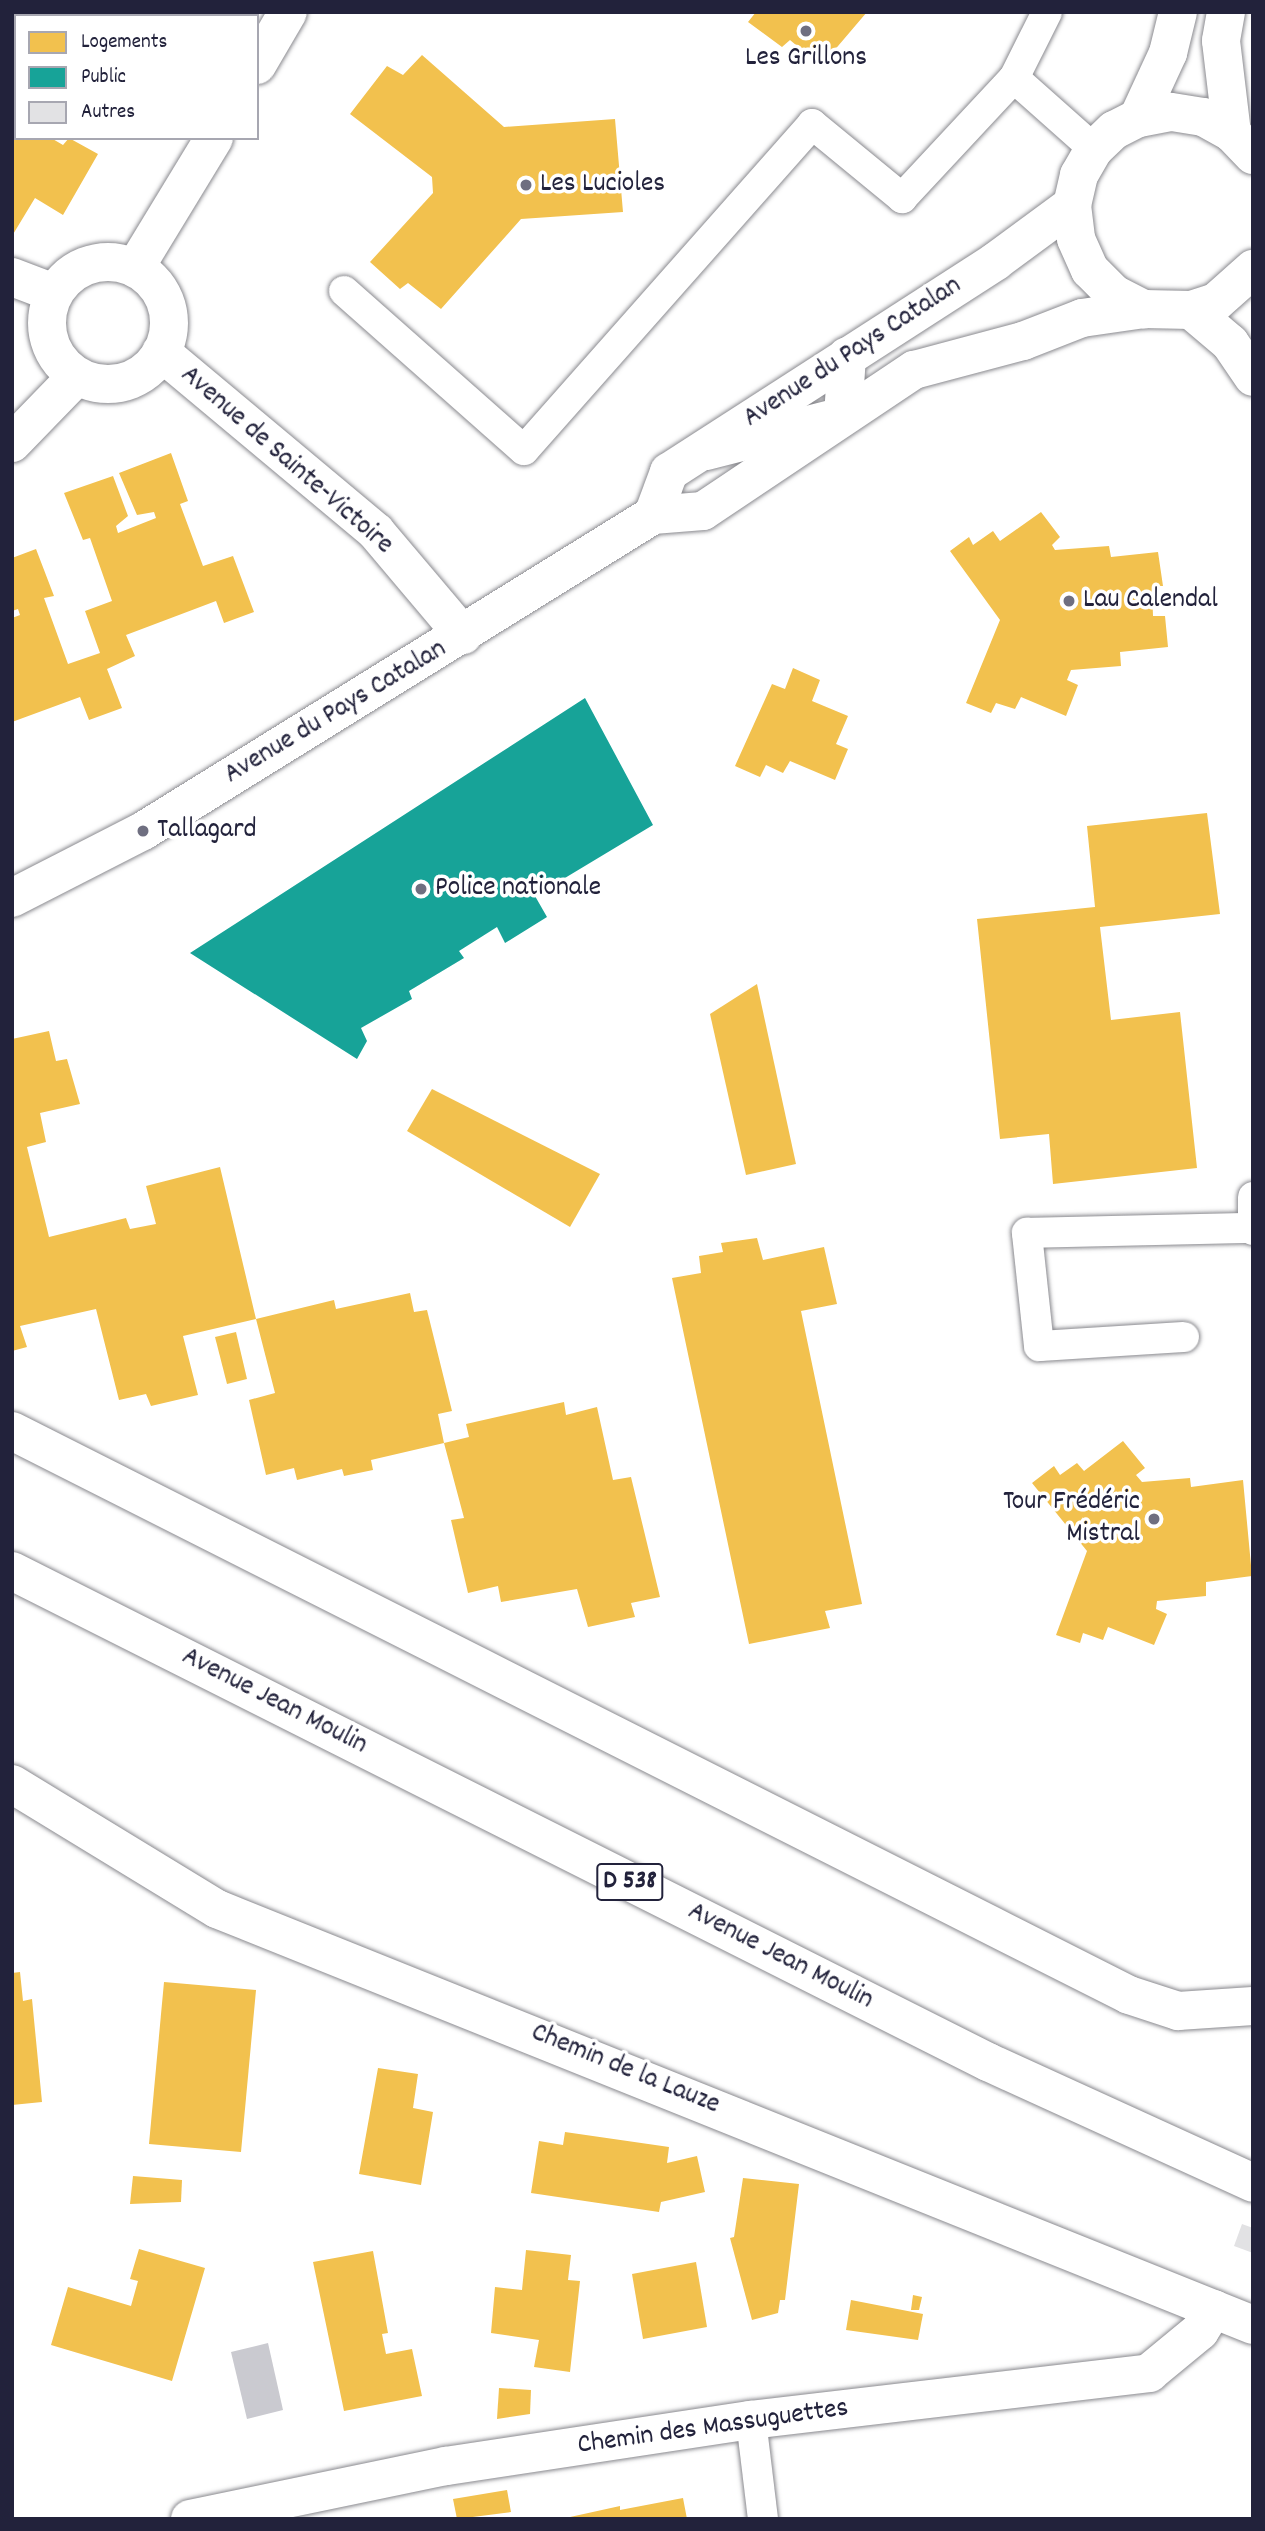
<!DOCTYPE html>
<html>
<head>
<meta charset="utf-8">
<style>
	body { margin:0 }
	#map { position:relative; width:1265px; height:2531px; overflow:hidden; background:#fff; font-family:Dekko,sans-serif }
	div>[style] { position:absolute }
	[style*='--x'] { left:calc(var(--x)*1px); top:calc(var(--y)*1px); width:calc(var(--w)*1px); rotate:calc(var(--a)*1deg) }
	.water>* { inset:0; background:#cacad0 }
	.homes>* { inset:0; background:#f2c14e }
	.public>* { inset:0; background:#17a398 }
	.building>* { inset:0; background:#e2e2e4 }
	.roads { filter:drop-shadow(0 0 2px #8a8a8f) drop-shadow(0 0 2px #8a8a8f) }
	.lane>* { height:30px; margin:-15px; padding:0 15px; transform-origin:15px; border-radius:15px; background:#fff }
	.street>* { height:38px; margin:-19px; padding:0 19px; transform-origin:19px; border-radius:19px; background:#fff }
	.street>.ring { margin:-19px; padding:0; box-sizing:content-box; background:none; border:38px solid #fff; border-radius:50% }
	.secondary>* { height:38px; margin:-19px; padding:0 19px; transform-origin:19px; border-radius:19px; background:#fff }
	.primary>* { height:38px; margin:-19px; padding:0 19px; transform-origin:19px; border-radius:19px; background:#fff }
	.dots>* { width:19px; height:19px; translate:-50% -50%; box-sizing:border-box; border:4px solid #fff; border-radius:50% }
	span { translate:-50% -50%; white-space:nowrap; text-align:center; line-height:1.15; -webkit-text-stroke:7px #fff; paint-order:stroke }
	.shield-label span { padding:2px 5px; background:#fff; border:2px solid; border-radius:5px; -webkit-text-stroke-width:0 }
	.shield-label { font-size:26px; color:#22223b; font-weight:700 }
	.poi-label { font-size:28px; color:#22223b }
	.left { translate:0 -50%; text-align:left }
	.right { translate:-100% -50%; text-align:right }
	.street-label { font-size:28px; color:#22223b }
	.frame { position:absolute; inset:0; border:14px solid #22223b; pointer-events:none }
	.legend { position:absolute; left:14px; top:14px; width:245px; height:126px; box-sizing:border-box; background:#fff; border:2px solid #a7a7b1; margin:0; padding:9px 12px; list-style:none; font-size:21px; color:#22223b }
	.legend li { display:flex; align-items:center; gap:14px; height:35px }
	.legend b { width:35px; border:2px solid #a7a7b1 }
</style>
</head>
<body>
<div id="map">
	<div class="water">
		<i style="clip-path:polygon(268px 2343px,283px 2410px,247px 2419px,231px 2352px)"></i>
	</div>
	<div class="homes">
		<i style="clip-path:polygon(85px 12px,131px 12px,84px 16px)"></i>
		<i style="clip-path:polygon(756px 12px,867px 12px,821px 66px,790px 40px,782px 47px,748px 22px)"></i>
		<i style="clip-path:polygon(422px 55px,504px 127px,615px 119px,623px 212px,521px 219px,441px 309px,408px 283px,400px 289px,370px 262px,433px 193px,432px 177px,350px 114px,387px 66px,403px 75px)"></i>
		<i style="clip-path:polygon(12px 107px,16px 138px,51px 138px,63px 145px,69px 138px,98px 154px,63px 215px,35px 198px,12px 236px)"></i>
		<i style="clip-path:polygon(171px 453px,188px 501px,180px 504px,203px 566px,233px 556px,254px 612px,224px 623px,216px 601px,126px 635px,135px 656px,107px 669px,122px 708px,89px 720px,80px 697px,12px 722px,12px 618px,20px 615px,18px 609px,12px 611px,12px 558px,36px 549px,54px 596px,44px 598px,68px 664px,100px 653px,85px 611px,112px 601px,90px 538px,83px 540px,64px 493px,113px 476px,128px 516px,116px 526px,118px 533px,156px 518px,154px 512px,137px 515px,119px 473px)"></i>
		<i style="clip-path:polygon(1041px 512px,1060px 537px,1052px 545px,1055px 550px,1109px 546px,1111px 557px,1158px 552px,1163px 586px,1152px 586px,1153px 616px,1165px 616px,1168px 647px,1120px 652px,1121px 666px,1071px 670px,1067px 680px,1078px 685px,1066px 716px,1021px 697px,1015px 709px,996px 703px,991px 713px,966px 703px,1000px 620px,950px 551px,969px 537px,973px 545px,993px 531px,1000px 541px)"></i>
		<i style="clip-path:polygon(793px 668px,820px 680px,812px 701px,848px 716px,836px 744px,848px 749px,835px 780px,790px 761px,783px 773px,766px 765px,760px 777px,735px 766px,772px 684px,785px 689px)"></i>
		<i style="clip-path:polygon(1207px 813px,1220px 914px,1100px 927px,1111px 1020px,1180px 1012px,1197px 1168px,1053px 1184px,1049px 1134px,1000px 1139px,977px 919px,1095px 907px,1087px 826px)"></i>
		<i style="clip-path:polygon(757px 984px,796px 1164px,746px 1175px,710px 1014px)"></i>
		<i style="clip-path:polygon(49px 1031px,56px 1061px,67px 1059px,80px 1104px,40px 1113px,46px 1142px,27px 1147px,49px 1237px,126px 1218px,130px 1229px,156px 1224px,146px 1186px,220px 1167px,256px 1319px,183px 1336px,198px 1395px,151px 1406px,146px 1394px,119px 1400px,96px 1309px,20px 1326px,27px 1347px,12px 1351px,12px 1039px)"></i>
		<i style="clip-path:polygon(432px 1089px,600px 1174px,570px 1227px,407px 1131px)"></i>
		<i style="clip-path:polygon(757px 1238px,763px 1260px,824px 1247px,837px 1304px,801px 1311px,862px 1604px,825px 1611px,830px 1628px,749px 1644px,672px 1278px,701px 1273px,699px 1256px,723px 1252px,721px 1243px)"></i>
		<i style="clip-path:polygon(410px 1293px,414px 1312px,427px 1310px,452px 1411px,438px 1414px,444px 1443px,371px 1460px,373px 1470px,344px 1476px,342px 1469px,297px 1480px,294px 1468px,266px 1475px,249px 1400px,275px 1393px,256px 1319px,334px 1300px,336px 1309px)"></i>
		<i style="clip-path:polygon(236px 1332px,247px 1379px,227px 1384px,215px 1337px)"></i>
		<i style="clip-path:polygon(564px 1402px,566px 1415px,597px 1407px,613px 1480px,631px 1477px,660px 1597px,631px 1603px,635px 1617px,588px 1627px,577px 1589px,501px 1602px,498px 1586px,468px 1593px,451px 1520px,464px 1518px,444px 1443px,469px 1437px,466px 1424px)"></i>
		<i style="clip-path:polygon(1123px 1441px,1145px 1468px,1136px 1475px,1142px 1482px,1190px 1478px,1191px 1487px,1243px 1480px,1252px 1576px,1206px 1582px,1206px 1596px,1157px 1601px,1156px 1609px,1167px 1614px,1154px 1645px,1108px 1627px,1103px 1640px,1083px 1633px,1080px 1643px,1056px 1635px,1087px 1551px,1032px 1483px,1054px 1466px,1060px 1475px,1077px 1463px,1084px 1471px)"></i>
		<i style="clip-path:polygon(20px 1972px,23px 2001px,32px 1999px,42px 2102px,12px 2105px,12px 1973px)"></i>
		<i style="clip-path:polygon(164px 1982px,256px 1990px,241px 2152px,149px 2144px)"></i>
		<i style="clip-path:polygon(378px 2068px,418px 2074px,413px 2108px,433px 2112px,421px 2185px,359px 2174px)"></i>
		<i style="clip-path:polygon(565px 2132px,669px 2147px,667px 2163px,697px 2156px,705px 2192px,661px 2202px,659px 2212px,531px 2193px,539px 2141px,563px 2145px)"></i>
		<i style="clip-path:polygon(133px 2176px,182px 2180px,181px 2202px,130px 2204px)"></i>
		<i style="clip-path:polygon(743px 2178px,799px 2184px,785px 2300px,780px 2300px,778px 2313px,752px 2320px,730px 2238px,734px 2237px)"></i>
		<i style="clip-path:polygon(139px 2249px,205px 2268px,172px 2381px,51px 2345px,68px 2287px,131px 2306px,138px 2281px,130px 2279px)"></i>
		<i style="clip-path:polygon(526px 2250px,571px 2255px,568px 2280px,580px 2281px,570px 2372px,534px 2367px,539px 2340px,491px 2333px,495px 2287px,522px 2290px)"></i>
		<i style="clip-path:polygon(373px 2251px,388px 2333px,382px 2334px,386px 2354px,412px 2349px,422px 2396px,344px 2411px,313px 2262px)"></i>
		<i style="clip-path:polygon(696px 2262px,707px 2327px,643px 2339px,632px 2274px)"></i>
		<i style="clip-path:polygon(913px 2295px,922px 2297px,919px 2310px,911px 2310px)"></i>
		<i style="clip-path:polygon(851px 2300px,923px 2314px,918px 2340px,846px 2330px)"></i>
		<i style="clip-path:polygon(499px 2388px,531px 2390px,530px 2414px,497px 2419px)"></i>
		<i style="clip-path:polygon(507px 2490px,511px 2512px,457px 2519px,453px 2499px)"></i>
		<i style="clip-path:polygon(683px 2498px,687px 2519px,561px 2519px,620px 2506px,620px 2510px)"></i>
	</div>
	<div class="public">
		<i style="clip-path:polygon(585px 698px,653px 825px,535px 896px,547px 917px,505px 943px,497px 927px,459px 951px,464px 958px,409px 991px,412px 999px,361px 1028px,367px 1041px,357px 1059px,190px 953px)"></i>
	</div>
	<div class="building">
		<i style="clip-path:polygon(1242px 2224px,1253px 2228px,1253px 2253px,1234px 2246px)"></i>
	</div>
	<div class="roads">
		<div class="lane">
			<i style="--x:1014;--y:78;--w:107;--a:41.6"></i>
			<i style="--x:344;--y:291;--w:240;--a:41.5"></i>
			<i style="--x:524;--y:450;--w:435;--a:-48.5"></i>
			<i style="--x:812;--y:124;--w:117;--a:39.4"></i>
			<i style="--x:902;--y:198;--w:164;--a:-47"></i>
			<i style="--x:1014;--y:78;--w:74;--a:-63.4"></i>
			<i style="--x:1253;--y:1197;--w:33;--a:90"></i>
			<i style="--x:1184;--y:1337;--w:145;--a:176.4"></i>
			<i style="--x:1039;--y:1346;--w:114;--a:-96.1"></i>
			<i style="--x:1027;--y:1233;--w:224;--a:-1.3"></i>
			<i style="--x:751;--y:2420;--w:100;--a:83.1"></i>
		</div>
		<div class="street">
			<i style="--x:52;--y:12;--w:6;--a:45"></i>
			<i style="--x:257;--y:65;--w:61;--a:-59.7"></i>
			<i class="ring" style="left:47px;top:262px;width:84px;height:84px"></i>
			<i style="--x:135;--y:268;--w:152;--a:-58.7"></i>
			<i style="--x:12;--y:277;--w:45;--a:20.9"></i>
			<i style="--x:1191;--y:310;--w:51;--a:40.2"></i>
			<i style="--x:1230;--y:343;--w:41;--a:55.9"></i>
			<i style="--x:161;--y:352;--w:280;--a:39.9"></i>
			<i style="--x:376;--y:532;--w:135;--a:49.8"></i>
			<i style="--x:12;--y:443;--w:93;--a:-45.9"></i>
			<i style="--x:12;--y:1431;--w:1251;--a:26.79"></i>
			<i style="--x:1129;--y:1995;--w:52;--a:18.1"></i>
			<i style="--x:1178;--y:2011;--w:75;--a:-3.8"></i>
			<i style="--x:12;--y:1784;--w:240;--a:31.4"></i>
			<i style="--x:217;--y:1909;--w:1116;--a:21.88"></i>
			<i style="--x:190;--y:2519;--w:261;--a:-11.7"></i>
			<i style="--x:446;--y:2466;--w:308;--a:-8.6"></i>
			<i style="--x:751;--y:2420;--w:401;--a:-6.7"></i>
			<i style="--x:1149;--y:2373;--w:66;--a:-39.5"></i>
			<i style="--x:1200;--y:2331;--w:26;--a:-58"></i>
		</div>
		<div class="secondary">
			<i style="--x:706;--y:451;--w:141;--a:-14.3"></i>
			<i style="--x:843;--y:416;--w:60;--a:-86.2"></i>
		</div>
		<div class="primary">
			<i style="--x:1226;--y:12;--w:29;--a:100"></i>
			<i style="--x:1221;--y:41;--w:93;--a:83.2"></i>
			<i style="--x:1138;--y:118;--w:72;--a:-65.2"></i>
			<i style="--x:1168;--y:53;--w:42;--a:-76.3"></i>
			<i style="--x:1253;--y:155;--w:30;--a:-134"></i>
			<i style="--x:1232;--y:133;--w:33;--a:-151"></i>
			<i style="--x:1203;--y:117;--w:33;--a:-171"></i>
			<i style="--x:1170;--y:112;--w:33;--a:169"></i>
			<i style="--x:1138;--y:118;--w:27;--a:153"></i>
			<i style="--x:1114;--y:130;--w:28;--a:136"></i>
			<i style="--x:1094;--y:149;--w:30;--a:120"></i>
			<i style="--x:1079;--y:175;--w:31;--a:103"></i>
			<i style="--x:1072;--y:205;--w:34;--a:83"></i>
			<i style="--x:1076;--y:239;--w:34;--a:66"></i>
			<i style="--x:1090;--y:270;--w:34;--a:45"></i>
			<i style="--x:1114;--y:294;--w:34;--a:27"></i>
			<i style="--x:1144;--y:309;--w:47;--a:1.2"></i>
			<i style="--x:1191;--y:310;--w:26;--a:-18"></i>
			<i style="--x:1216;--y:302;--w:50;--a:-41.7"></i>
			<i style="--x:653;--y:515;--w:46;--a:-69.6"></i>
			<i style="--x:669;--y:472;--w:389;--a:-32.8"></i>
			<i style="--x:996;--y:261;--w:94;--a:-36.4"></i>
			<i style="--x:12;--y:898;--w:147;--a:-27.1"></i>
			<i style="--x:143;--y:831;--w:600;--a:-31.78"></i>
			<i style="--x:653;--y:515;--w:50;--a:-4.6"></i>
			<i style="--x:703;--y:511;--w:254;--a:-33.8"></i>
			<i style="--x:914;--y:370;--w:113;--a:-14.9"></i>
			<i style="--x:1023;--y:341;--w:63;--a:-21.3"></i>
			<i style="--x:1082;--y:318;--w:63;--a:-8.3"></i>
			<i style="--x:12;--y:1571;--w:1093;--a:26.71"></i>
			<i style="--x:988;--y:2062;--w:291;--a:24.5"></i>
		</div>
	</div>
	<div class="dots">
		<i style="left:806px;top:31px;background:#6f6f80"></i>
		<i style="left:526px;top:185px;background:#6f6f80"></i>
		<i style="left:1069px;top:601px;background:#6f6f80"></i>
		<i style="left:143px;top:831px;background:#6f6f80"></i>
		<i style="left:421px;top:889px;background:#6f6f80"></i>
		<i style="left:1154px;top:1519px;background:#6f6f80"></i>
	</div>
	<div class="shield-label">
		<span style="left:630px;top:1882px">D 538</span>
	</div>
	<div class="poi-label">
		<span style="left:806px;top:59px">Les Grillons</span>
		<span class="left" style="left:540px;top:185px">Les Lucioles</span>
		<span class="left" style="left:1083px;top:601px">Lau Calendal</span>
		<span class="left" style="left:157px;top:831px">Tallagard</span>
		<span class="left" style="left:435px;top:889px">Police nationale</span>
		<span class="right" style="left:1140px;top:1519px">Tour Frédéric<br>Mistral</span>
	</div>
	<div class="street-label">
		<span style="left:853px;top:353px;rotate:-33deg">Avenue du Pays Catalan</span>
		<span style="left:286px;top:461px;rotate:41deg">Avenue de Sainte-Victoire</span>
		<span style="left:336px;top:713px;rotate:-31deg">Avenue du Pays Catalan</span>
		<span style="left:274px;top:1702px;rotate:27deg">Avenue Jean Moulin</span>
		<span style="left:780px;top:1957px;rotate:27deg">Avenue Jean Moulin</span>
		<span style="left:625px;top:2070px;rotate:22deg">Chemin de la Lauze</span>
		<span style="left:713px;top:2428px;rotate:-8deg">Chemin des Massuguettes</span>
	</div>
	<div class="frame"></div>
	<ul class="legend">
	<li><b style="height:19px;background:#f2c14e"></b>Logements</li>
	<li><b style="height:19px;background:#17a398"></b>Public</li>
	<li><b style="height:19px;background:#e2e2e4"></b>Autres</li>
	</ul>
</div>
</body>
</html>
